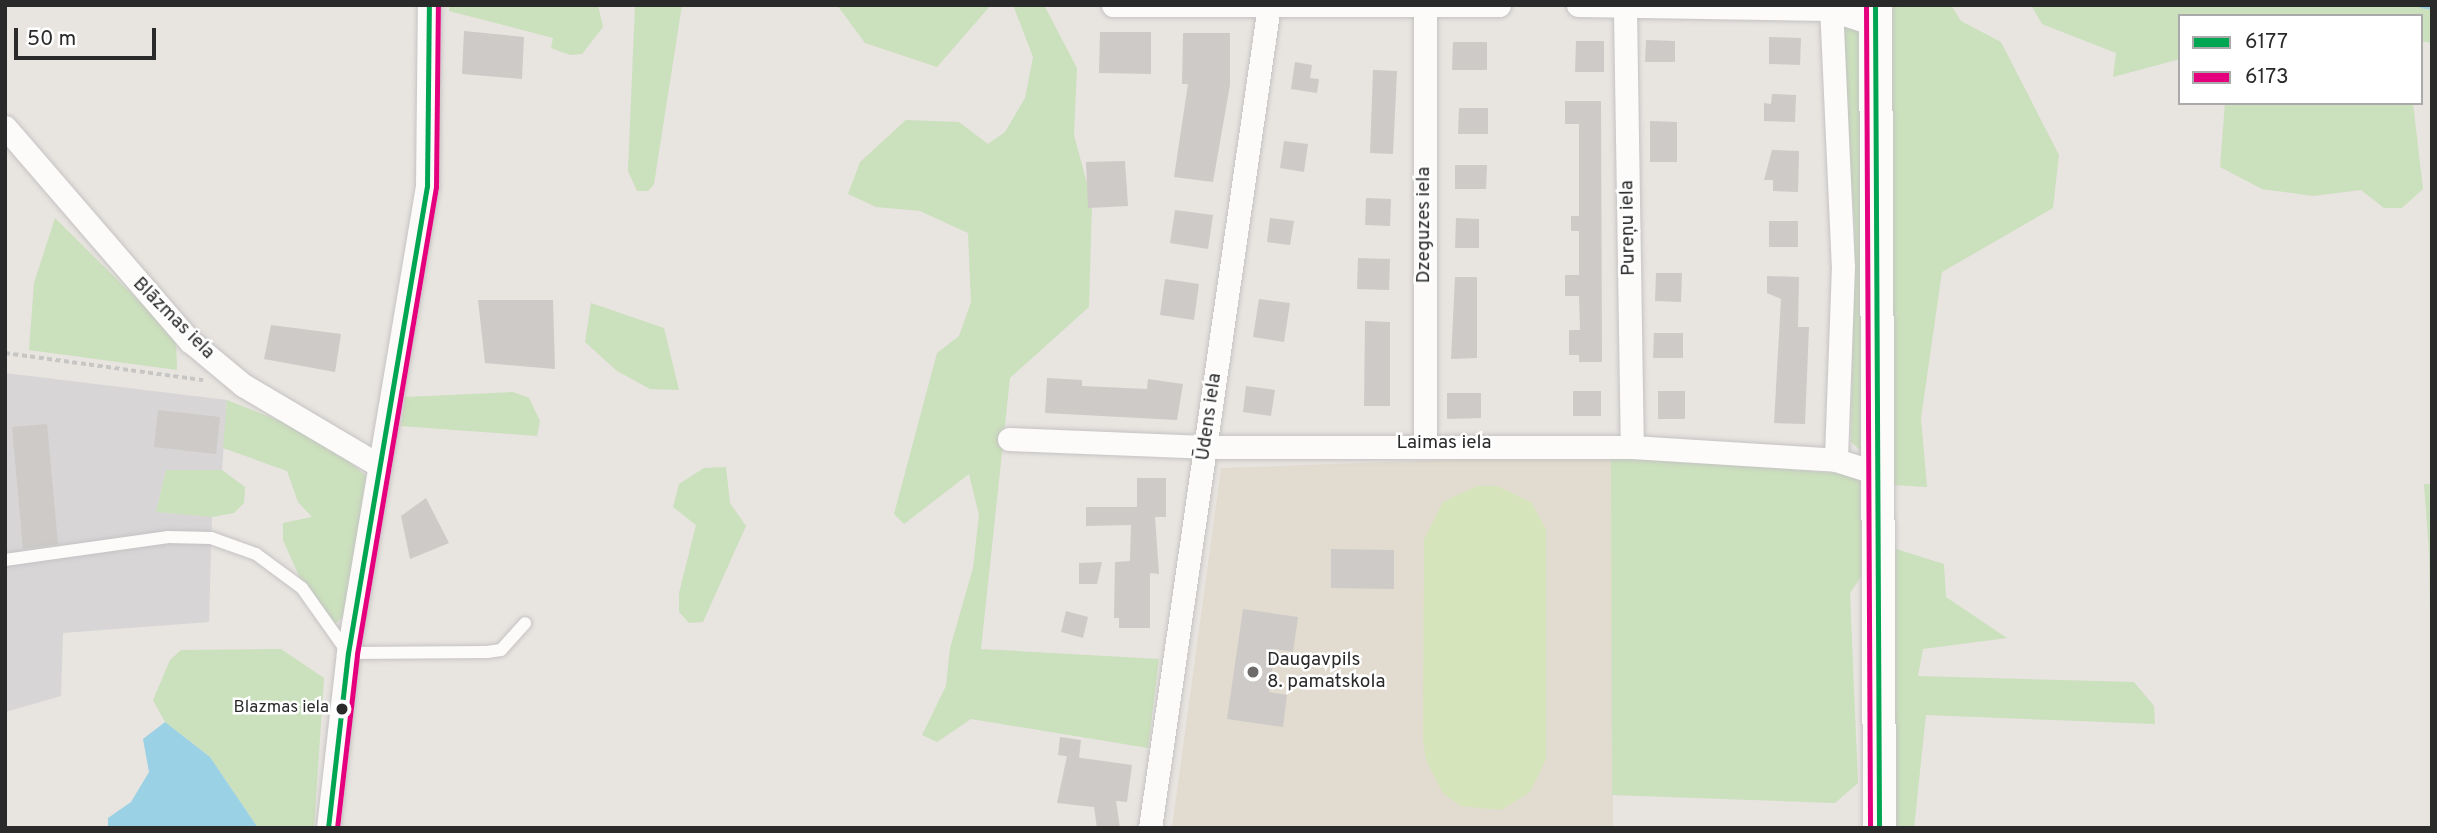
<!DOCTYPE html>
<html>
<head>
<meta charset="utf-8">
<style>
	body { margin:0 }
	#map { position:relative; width:2437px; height:833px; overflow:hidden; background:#e8e4e0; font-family:Overpass,sans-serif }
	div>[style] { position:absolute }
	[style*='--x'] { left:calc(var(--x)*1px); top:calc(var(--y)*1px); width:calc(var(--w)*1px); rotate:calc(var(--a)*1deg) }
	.industrial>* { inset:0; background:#d8d5d7 }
	.education>* { inset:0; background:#e2dbcf }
	.green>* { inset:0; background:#cbe0bc }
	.pitch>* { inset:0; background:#d5e4ba }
	.water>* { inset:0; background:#9ad1e4 }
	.stream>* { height:5px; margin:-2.5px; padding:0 2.5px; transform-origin:2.5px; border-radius:2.5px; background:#9ad1e4 }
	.building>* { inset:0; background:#cdcac7 }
	.path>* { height:3.5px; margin-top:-1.75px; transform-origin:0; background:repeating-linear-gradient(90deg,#c6c6c5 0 5px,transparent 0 8.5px) }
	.roads { filter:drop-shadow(0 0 2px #c4c3c3) drop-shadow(0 0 2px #c4c3c3) }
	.lane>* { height:12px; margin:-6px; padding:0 6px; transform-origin:6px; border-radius:6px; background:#fcfbfa }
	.street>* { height:23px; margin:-11.5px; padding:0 11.5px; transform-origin:11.5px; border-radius:11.5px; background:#fcfbfa }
	.secondary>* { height:33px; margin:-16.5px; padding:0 16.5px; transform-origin:16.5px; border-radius:16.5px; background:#fcfbfa }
	.bus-1>* { height:5px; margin:-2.5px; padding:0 2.5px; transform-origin:2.5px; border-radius:2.5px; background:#00a651 }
	.bus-2>* { height:5px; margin:-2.5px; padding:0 2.5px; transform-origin:2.5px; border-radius:2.5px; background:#e5007d }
	.dots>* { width:19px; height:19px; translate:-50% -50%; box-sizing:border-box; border:4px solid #fff; border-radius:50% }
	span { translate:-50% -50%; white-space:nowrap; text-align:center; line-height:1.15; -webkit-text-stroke:5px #fff; paint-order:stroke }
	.bus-label { font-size:17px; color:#2a2a2a }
	.right { translate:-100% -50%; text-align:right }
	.street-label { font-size:19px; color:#2a2a2a }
	.poi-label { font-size:19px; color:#2a2a2a }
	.left { translate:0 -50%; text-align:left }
	.frame { position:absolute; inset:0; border:7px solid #2a2a2a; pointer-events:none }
	.legend { position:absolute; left:2178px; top:14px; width:245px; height:91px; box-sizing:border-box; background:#fff; border:2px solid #aaa; margin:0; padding:9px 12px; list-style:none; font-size:21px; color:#2a2a2a }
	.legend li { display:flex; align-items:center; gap:14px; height:35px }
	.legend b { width:35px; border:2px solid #aaa }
	.scale { position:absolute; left:14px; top:28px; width:142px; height:32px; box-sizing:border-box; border:4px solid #2a2a2a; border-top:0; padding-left:9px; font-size:21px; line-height:24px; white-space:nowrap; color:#2a2a2a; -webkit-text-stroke:5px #fff; paint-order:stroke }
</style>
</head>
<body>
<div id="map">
	<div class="industrial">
		<i style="clip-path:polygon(5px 373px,227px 400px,222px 470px,166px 470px,156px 512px,212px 517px,209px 622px,63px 633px,61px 696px,5px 712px)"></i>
	</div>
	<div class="education">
		<i style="clip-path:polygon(1611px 454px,1613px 828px,1172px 828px,1221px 468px)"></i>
	</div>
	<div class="green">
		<i style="clip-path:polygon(449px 5px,598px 5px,603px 27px,582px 54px,570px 55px,551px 48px,553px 38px,449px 11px)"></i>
		<i style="clip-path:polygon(635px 5px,682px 5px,654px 184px,648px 191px,637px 191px,628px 171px)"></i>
		<i style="clip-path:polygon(837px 5px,991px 5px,937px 67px,865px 43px)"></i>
		<i style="clip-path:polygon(1013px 5px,1044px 5px,1077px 68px,1074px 135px,1092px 202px,1089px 307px,1010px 378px,981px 649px,1159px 659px,1148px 748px,971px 719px,937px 742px,922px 735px,946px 686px,950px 648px,973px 568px,979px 515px,969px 474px,904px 524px,894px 514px,937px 353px,959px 336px,971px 302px,968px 233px,920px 211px,876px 207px,848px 194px,860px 162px,906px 120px,959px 122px,988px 144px,1005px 132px,1025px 98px,1033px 57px)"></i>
		<i style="clip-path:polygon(1889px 5px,1951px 5px,1961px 21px,2001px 42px,2059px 155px,2053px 208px,1942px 272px,1921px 418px,1927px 487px,1893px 485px)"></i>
		<i style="clip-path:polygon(2031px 5px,2432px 5px,2432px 43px,2421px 41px,2421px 16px,2180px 16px,2180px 59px,2113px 77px,2116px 53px,2042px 24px)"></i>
		<i style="clip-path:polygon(1837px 21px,1860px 33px,1867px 446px,1860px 450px,1851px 442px,1855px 227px)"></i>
		<i style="clip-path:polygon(2225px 103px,2413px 103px,2423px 189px,2402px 208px,2384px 208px,2361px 190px,2313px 196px,2262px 189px,2220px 167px)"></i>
		<i style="clip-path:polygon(55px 218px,176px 338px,177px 370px,29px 350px,34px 283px)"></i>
		<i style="clip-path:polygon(591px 303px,664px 328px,679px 390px,650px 389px,617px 371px,585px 342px)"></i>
		<i style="clip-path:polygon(513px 392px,529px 398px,540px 421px,537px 436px,401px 426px,405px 397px)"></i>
		<i style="clip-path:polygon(227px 400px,320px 437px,366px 476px,345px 615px,333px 626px,302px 583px,283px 540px,283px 523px,312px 517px,298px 502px,287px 471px,223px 448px)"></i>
		<i style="clip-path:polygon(1611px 454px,1867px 476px,1867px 568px,1850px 593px,1858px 783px,1835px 803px,1612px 795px)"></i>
		<i style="clip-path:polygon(726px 467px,730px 503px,746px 526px,703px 622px,689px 623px,679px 612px,679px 593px,696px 525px,673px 507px,679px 484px,704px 468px)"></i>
		<i style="clip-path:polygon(166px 470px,222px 470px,245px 487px,244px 503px,234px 513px,212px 517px,156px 512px)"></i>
		<i style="clip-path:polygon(2424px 484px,2432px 484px,2432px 760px,2429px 552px)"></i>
		<i style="clip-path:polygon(1890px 547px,1944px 564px,1946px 597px,2007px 638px,1923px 649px,1918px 676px,2134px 682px,2154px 706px,2155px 724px,1926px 715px,1914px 828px,1891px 828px)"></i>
		<i style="clip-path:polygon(281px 649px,324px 678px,314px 828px,258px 828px,210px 757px,165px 722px,153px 700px,170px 660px,181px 650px)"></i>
	</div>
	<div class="pitch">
		<i style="clip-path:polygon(1477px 486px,1497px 486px,1531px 502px,1546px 529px,1546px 759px,1530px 792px,1501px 810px,1460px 806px,1443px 793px,1426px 760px,1423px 740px,1424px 539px,1443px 502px)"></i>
	</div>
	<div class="water">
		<i style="clip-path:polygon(165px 722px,210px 757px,258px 828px,108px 828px,108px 818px,131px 802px,149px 772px,143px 739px)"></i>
	</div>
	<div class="stream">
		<i style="--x:2421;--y:5;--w:11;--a:10"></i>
	</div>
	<div class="building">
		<i style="clip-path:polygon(464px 31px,524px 37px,522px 79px,462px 74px)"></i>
		<i style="clip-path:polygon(1100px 32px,1151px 32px,1151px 74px,1099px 73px)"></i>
		<i style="clip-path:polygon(1183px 33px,1230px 33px,1230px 85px,1213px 182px,1174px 177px,1188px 84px,1182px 84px)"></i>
		<i style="clip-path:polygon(1769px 37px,1801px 38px,1800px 65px,1769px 64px)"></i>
		<i style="clip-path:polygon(1646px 40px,1675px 41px,1675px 62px,1645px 62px)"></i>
		<i style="clip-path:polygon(1576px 41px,1604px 41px,1604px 72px,1575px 72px)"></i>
		<i style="clip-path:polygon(1453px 42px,1487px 42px,1487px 70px,1452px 70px)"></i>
		<i style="clip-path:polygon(1295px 62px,1312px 65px,1310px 78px,1319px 79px,1317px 93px,1291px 89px)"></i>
		<i style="clip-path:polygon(1373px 70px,1397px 71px,1393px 154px,1370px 153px)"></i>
		<i style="clip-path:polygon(1772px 94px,1796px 95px,1795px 122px,1764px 121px,1764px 103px,1771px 104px)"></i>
		<i style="clip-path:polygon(1565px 101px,1601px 101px,1602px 362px,1579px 362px,1579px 355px,1569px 355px,1569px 330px,1580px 330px,1579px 296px,1565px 296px,1565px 275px,1579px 275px,1579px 231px,1571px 231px,1571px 216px,1579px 216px,1579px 124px,1565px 124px)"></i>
		<i style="clip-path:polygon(1459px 108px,1488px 108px,1488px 134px,1458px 134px)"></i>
		<i style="clip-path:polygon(1650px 121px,1677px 122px,1677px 162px,1650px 162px)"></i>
		<i style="clip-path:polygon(1284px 141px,1308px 144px,1304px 172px,1280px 168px)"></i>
		<i style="clip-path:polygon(1772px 150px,1799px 151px,1798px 192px,1773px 191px,1773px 180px,1764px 180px)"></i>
		<i style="clip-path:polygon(1125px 161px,1128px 206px,1088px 208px,1086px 162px)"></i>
		<i style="clip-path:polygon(1455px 165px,1487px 165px,1486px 189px,1455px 189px)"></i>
		<i style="clip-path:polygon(1366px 198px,1391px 199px,1390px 226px,1365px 225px)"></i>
		<i style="clip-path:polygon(1175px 210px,1213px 215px,1208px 249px,1170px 243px)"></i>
		<i style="clip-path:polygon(1270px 218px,1294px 221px,1290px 245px,1267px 242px)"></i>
		<i style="clip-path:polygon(1456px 218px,1479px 219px,1479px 248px,1455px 248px)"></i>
		<i style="clip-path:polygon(1769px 221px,1798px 221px,1798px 247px,1769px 247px)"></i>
		<i style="clip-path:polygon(1358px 258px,1390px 259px,1389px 290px,1357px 289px)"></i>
		<i style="clip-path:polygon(1656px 273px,1682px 273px,1681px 302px,1655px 301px)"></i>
		<i style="clip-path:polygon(1767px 276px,1799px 277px,1798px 327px,1809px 327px,1805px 424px,1774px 423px,1781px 299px,1767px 293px)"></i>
		<i style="clip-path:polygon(1455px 277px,1477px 277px,1477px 358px,1451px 359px)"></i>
		<i style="clip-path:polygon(1165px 279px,1199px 284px,1194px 320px,1160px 315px)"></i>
		<i style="clip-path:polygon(1259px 299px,1290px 303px,1284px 342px,1253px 337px)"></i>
		<i style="clip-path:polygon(478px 300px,553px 300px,555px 369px,485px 363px)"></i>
		<i style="clip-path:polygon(1365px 321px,1390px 322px,1390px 406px,1364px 406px)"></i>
		<i style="clip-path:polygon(271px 325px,341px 334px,335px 372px,264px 359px)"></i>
		<i style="clip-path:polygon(1654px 333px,1683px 333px,1683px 358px,1653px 358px)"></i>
		<i style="clip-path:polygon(1047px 378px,1082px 380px,1082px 386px,1147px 389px,1148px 379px,1183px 384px,1177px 420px,1045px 413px)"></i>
		<i style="clip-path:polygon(1246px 386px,1275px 390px,1271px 416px,1243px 412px)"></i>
		<i style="clip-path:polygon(1573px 391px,1601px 391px,1601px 416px,1573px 416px)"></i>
		<i style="clip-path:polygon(1658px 391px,1685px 391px,1685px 419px,1658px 419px)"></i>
		<i style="clip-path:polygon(1447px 393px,1481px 393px,1481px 418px,1447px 419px)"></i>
		<i style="clip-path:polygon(158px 410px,220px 417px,216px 454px,154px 447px)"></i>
		<i style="clip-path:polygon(47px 424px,58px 544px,23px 549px,12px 427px)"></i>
		<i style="clip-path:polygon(1137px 478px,1166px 478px,1166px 517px,1155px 517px,1159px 574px,1150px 573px,1150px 628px,1119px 628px,1119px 618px,1114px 618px,1115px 562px,1130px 561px,1131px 525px,1086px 526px,1086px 507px,1137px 507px)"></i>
		<i style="clip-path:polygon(426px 498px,449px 543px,410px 559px,401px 516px)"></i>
		<i style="clip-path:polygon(1331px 549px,1394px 550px,1394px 589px,1331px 588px)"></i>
		<i style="clip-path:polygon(1102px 562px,1097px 584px,1079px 584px,1079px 563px)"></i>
		<i style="clip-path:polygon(1243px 609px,1298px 617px,1293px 652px,1275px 649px,1269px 692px,1287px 695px,1283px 727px,1227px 719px)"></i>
		<i style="clip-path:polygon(1066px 611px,1088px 617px,1083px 638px,1061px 632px)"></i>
		<i style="clip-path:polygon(1060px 737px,1081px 740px,1079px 758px,1058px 755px)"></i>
		<i style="clip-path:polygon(1067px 756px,1132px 765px,1127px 802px,1116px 801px,1120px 828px,1097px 828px,1094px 807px,1057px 803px)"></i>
	</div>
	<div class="path">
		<i style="--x:5;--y:353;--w:200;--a:7.8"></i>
	</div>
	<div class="roads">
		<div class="lane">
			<i style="--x:5;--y:560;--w:165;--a:-8"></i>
			<i style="--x:168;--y:537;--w:43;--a:1.3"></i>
			<i style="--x:211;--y:538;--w:48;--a:19.6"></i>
			<i style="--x:256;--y:554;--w:57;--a:36.5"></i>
			<i style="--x:302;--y:588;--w:80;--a:54.7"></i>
			<i style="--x:348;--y:653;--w:139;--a:-0.4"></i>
			<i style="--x:487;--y:652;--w:14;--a:-8"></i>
			<i style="--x:501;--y:650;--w:36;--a:-48"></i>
		</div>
		<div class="street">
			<i style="--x:1113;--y:5;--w:386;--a:0"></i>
			<i style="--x:1578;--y:5;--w:250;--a:0.9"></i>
			<i style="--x:1828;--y:9;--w:49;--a:17.7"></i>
			<i style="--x:1831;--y:5;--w:261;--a:87.4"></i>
			<i style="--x:1843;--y:266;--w:194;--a:92.1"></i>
			<i style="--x:1425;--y:8;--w:435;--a:90"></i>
			<i style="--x:1625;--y:10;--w:437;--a:89.1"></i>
			<i style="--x:5;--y:127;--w:283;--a:49.2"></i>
			<i style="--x:190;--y:341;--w:69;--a:39.7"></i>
			<i style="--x:243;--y:385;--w:159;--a:30.6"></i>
			<i style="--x:1009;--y:439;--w:196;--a:2.3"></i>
			<i style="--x:1205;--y:447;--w:427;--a:0"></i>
			<i style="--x:1632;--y:447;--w:204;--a:3.6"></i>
			<i style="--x:1836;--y:460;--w:43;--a:17.6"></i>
			<i style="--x:328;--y:828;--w:176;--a:-83.5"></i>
			<i style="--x:348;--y:653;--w:474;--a:-80.4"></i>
			<i style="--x:427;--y:186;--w:181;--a:-89.4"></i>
			<i style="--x:1150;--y:828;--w:832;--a:-81.77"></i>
		</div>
		<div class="secondary">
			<i style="--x:1875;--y:5;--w:823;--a:89.72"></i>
		</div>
	</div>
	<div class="bus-1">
		<i style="--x:1875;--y:5;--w:823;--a:89.72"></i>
		<i style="--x:328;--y:828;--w:176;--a:-83.5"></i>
		<i style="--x:348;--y:653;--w:474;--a:-80.4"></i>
		<i style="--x:427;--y:186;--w:181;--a:-89.4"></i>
	</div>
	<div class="bus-2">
		<i style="--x:1866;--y:5;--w:823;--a:89.72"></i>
		<i style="--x:337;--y:828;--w:175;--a:-83.4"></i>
		<i style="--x:357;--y:654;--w:474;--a:-80.4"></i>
		<i style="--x:436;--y:187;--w:182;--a:-89.4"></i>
	</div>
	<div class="dots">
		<i style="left:1253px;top:672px;background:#6c6b6a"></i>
		<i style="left:342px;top:709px;background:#2a2a2a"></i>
	</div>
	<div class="bus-label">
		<span class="right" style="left:329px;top:709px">Blazmas iela</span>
	</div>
	<div class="street-label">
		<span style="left:1425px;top:225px;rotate:-90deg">Dzeguzes iela</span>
		<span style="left:1629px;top:228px;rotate:-91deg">Pureņu iela</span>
		<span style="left:173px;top:319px;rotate:45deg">Blāzmas iela</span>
		<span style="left:1210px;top:417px;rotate:-82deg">Ūdens iela</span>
		<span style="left:1444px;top:444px">Laimas iela</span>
	</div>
	<div class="poi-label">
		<span class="left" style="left:1267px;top:672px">Daugavpils<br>8. pamatskola</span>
	</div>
	<div class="frame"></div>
	<ul class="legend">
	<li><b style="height:9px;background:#00a651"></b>6177</li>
	<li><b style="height:9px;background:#e5007d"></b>6173</li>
	</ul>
	<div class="scale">50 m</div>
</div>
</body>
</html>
